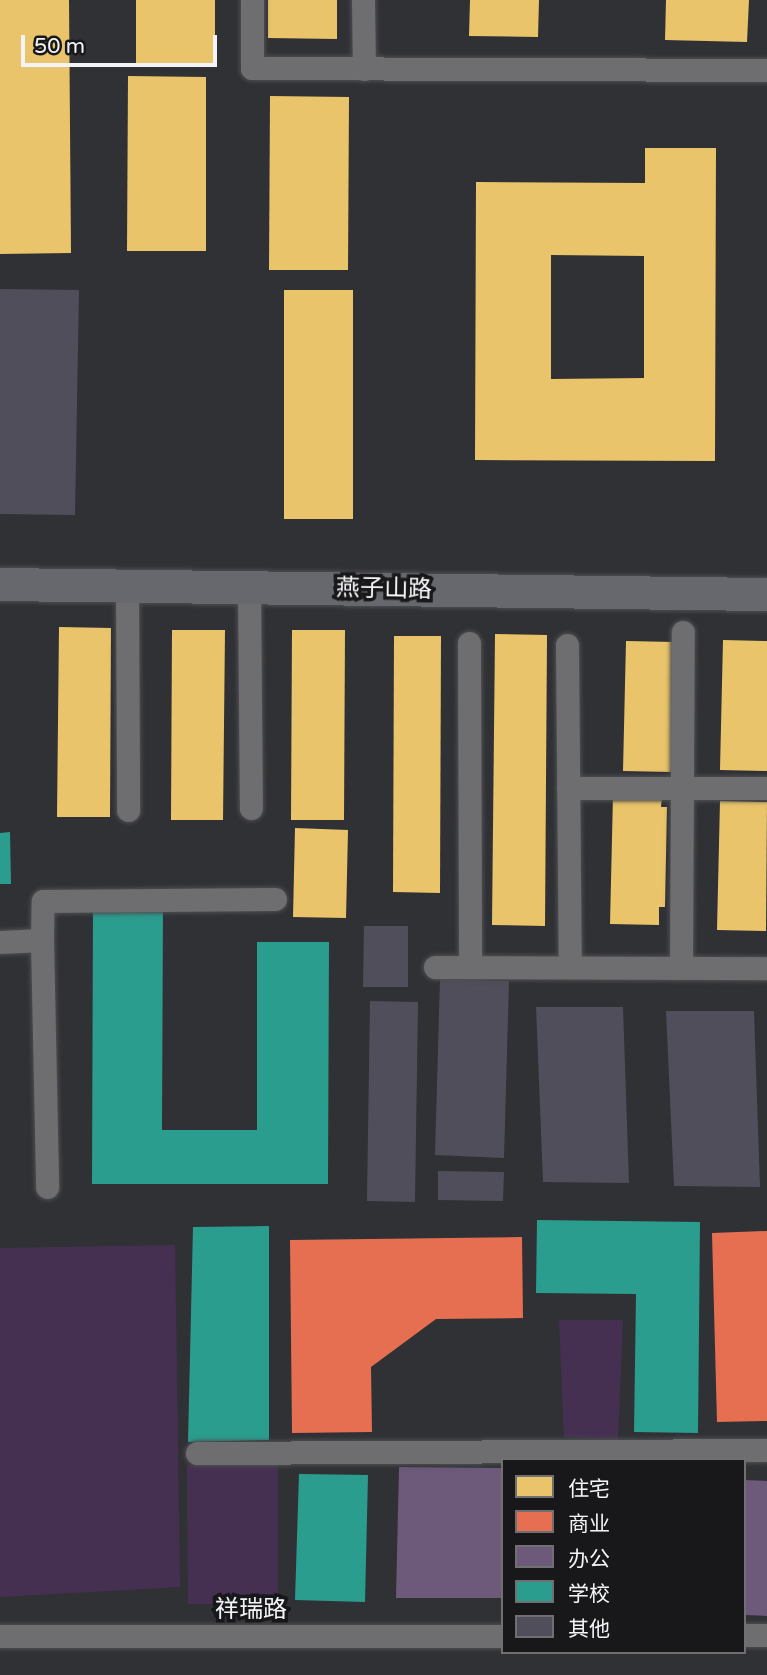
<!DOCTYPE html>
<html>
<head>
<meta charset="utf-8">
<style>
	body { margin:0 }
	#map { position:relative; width:767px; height:1675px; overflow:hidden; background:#303135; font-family:"Varela Round","Noto Sans SC",sans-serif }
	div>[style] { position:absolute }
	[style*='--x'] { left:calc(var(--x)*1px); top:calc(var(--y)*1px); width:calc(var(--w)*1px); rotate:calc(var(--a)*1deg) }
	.green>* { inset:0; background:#463052 }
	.homes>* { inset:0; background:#e9c46a }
	.shops>* { inset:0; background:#e76f51 }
	.offices>* { inset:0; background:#6d597a }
	.schools>* { inset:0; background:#2a9d8f }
	.building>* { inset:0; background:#504e5a }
	.roads { filter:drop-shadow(0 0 2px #4d4e51) drop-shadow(0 0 2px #4d4e51) }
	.street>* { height:23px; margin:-11.5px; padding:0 11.5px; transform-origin:11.5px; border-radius:11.5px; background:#6e6e70 }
	.secondary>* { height:33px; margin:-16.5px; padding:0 16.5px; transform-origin:16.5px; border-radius:16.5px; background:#66686d }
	span { translate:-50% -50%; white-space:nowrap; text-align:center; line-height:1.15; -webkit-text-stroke:7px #18181b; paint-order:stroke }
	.street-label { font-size:24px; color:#f3f4f7 }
	.legend { position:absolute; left:501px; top:1458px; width:245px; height:196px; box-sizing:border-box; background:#18181b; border:2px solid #707073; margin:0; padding:9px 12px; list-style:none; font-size:21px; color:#f3f4f7 }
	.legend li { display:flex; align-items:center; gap:14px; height:35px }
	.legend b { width:35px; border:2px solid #707073 }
	.scale { position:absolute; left:21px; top:35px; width:196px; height:32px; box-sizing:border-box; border:4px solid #f3f4f7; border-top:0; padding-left:9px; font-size:21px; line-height:24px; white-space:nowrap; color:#f3f4f7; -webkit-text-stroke:5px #18181b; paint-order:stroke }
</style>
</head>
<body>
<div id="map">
	<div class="green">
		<i style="clip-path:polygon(175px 1245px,180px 1587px,0 1597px,0 1248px)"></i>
		<i style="clip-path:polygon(559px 1320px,623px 1320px,618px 1440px,564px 1437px)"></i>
		<i style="clip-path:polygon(278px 1465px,278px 1604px,188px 1604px,187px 1465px)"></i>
	</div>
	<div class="homes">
		<i style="clip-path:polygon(0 0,69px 0,71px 253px,0 254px)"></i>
		<i style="clip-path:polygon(136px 0,215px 0,215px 67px,136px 66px)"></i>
		<i style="clip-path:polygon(268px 0,337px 0,337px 39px,268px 38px)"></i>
		<i style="clip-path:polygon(470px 0,539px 0,538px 37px,469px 36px)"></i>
		<i style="clip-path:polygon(666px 0,749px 0,747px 42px,665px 40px)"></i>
		<i style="clip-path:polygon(128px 76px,206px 77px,206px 251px,127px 251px)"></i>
		<i style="clip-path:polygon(270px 96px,349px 97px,348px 270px,269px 270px)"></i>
		<i style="clip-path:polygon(evenodd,645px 148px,716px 148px,715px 461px,475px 460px,476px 182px,645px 183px,645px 148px,551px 255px,644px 256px,644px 378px,551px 379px,551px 255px)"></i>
		<i style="clip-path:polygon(284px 290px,353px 290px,353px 519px,284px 519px)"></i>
		<i style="clip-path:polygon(59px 627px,111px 628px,110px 817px,57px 817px)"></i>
		<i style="clip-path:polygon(172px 630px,225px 630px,223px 820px,171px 820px)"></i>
		<i style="clip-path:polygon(292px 630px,345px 630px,344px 820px,291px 820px)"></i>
		<i style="clip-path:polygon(495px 634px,547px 635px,545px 926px,492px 925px)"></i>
		<i style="clip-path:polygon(394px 636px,441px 636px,440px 893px,393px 892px)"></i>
		<i style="clip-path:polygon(723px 640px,767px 641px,767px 771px,720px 770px)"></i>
		<i style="clip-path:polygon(626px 641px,674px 642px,672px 772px,623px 771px)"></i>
		<i style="clip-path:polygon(613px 795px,662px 796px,661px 807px,667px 807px,665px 907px,659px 907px,659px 925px,610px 924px)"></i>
		<i style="clip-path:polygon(720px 801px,767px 802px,766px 931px,717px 930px)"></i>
		<i style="clip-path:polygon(295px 828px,348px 830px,346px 918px,293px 917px)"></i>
	</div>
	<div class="shops">
		<i style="clip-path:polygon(767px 1231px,767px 1421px,717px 1422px,712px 1233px)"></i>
		<i style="clip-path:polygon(522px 1237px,523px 1318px,436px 1319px,371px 1367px,372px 1432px,292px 1433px,290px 1240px)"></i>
	</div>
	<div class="offices">
		<i style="clip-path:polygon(399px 1467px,503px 1468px,503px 1598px,396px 1598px)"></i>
		<i style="clip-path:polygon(744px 1480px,767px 1481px,767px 1616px,744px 1615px)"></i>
	</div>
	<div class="schools">
		<i style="clip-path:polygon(10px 832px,11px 884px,0 884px,0 833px)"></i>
		<i style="clip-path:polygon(93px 906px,163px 906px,162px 1130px,257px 1130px,257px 942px,329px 942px,328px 1184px,92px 1184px)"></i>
		<i style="clip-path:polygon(537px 1220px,700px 1222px,698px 1433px,634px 1432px,636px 1294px,536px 1293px)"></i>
		<i style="clip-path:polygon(269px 1226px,269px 1440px,188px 1442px,193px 1227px)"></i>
		<i style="clip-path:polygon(299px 1474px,368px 1475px,365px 1602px,295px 1600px)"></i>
	</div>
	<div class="building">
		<i style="clip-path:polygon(0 289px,79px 290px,75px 515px,0 514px)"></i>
		<i style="clip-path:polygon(364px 926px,408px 926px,408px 987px,363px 987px)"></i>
		<i style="clip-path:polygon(440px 979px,509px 981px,504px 1158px,435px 1155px)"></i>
		<i style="clip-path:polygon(370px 1001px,418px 1002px,415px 1202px,367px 1201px)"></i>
		<i style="clip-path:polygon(536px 1007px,623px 1007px,629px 1183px,543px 1182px)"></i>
		<i style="clip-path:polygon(666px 1011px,754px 1011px,760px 1187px,674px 1186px)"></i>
		<i style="clip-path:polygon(438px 1171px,504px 1172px,503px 1201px,438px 1200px)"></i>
	</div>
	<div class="roads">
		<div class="street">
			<i style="--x:252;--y:0;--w:68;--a:90"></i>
			<i style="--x:252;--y:68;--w:515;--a:0.22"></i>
			<i style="--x:363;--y:0;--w:69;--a:89.2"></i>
			<i style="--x:127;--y:586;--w:224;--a:89.7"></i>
			<i style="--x:249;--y:587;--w:221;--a:89.5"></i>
			<i style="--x:469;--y:643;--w:324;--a:89.8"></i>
			<i style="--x:567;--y:645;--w:322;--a:89.5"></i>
			<i style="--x:568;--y:788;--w:199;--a:0"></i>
			<i style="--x:42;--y:940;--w:39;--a:-89"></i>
			<i style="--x:43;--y:901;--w:232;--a:-0.5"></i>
			<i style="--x:0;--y:942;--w:42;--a:-2.7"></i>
			<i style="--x:42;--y:940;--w:247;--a:88.8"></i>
			<i style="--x:435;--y:967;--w:332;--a:0.2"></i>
			<i style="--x:681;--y:968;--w:336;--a:-89.7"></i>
			<i style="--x:197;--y:1453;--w:570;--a:-0.3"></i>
			<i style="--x:744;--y:1635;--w:23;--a:0"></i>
			<i style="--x:0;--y:1636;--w:503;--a:0"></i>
		</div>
		<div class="secondary">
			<i style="--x:0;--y:584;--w:767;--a:0.75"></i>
		</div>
	</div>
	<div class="street-label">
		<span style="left:384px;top:589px;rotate:1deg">燕子山路</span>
		<span style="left:251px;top:1610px">祥瑞路</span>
	</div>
	<ul class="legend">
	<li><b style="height:19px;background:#e9c46a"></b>住宅</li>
	<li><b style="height:19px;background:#e76f51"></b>商业</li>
	<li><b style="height:19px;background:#6d597a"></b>办公</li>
	<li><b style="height:19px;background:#2a9d8f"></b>学校</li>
	<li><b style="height:19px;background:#504e5a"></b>其他</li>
	</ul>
	<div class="scale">50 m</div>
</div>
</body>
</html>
